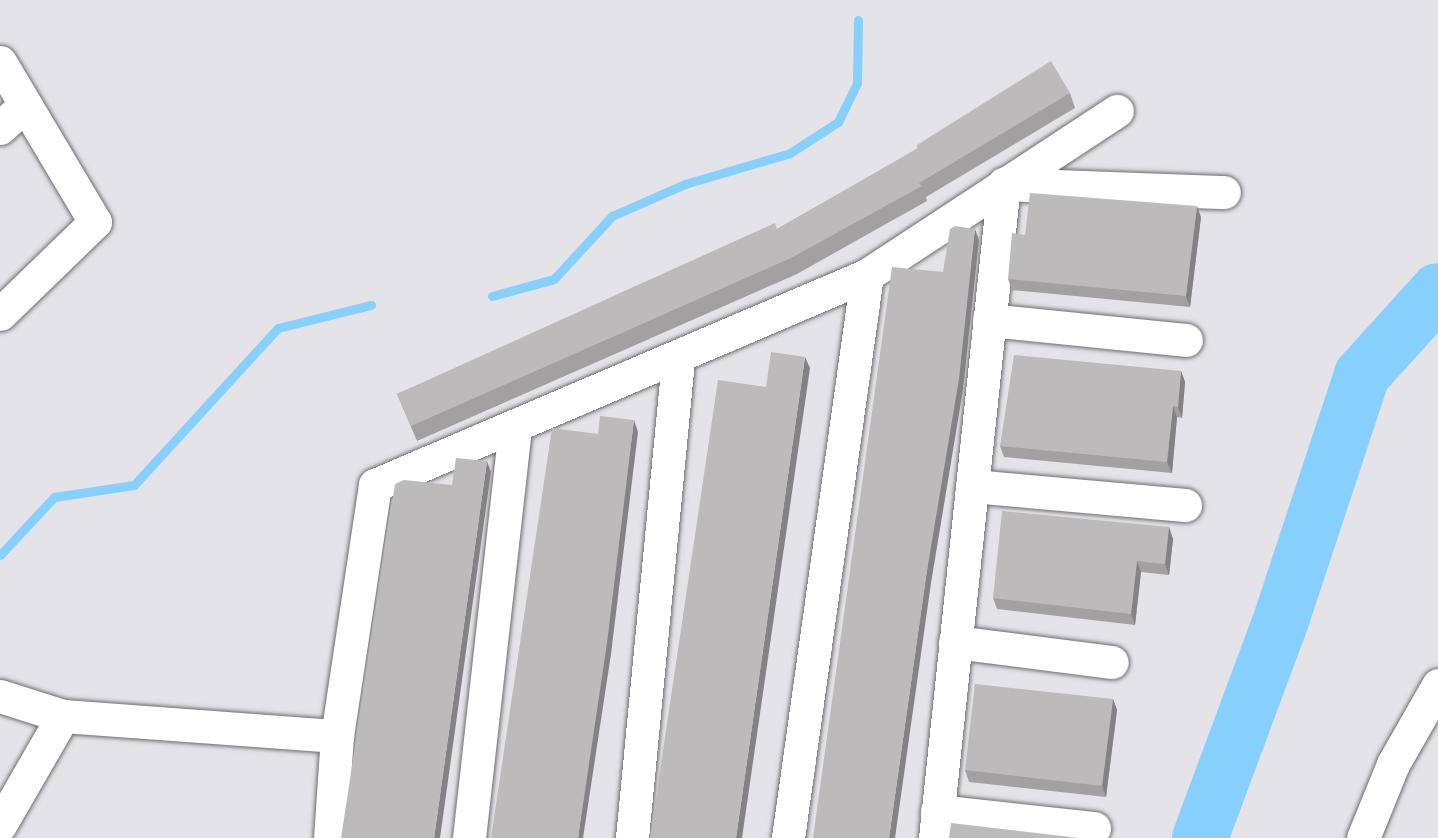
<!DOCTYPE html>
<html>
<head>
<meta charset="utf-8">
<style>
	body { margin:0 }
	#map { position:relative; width:1438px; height:838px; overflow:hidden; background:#e4e3e7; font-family:Mulish,sans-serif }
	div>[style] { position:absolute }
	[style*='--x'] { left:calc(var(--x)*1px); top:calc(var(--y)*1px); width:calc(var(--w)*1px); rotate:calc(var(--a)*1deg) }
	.stream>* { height:9px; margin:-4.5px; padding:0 4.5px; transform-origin:4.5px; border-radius:4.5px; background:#87d0fe }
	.river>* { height:56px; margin:-28px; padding:0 28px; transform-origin:28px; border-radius:28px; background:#87d0fe }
	.roads { filter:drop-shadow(0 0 2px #6d6d70) drop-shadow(0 0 2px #6d6d70) }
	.minor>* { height:33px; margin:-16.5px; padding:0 16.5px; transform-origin:16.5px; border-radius:16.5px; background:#fff }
	.major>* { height:33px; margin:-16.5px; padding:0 16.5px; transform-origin:16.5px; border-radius:16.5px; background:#fff }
	.wall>* { inset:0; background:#a3a0a2 }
	.shaded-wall>* { inset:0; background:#848284 }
	.building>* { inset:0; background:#bdbabc }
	span { translate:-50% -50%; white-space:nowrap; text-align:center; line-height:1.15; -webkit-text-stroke:6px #f1f0f4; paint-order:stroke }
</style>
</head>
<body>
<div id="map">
	<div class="stream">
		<i style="--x:492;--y:296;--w:64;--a:-15.3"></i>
		<i style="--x:554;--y:279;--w:86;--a:-47.4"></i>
		<i style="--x:612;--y:216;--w:80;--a:-23.7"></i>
		<i style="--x:685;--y:184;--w:109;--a:-16.4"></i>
		<i style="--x:790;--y:153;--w:57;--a:-32.9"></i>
		<i style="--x:838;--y:122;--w:43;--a:-64"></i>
		<i style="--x:857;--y:83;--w:63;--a:-89.1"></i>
		<i style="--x:0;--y:555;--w:79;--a:-47"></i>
		<i style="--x:54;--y:497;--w:81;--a:-8.5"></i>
		<i style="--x:134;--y:485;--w:213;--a:-47.5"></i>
		<i style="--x:278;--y:328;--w:96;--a:-13.9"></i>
	</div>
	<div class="river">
		<i style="--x:1200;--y:838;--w:236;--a:-69.6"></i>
		<i style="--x:1282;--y:617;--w:255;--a:-71.7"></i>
		<i style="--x:1362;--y:375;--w:113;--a:-47.9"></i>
	</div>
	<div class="roads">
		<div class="minor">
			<i style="--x:0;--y:62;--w:186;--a:59.3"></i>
			<i style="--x:95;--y:222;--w:132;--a:135.9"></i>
			<i style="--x:0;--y:128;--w:34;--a:-43"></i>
			<i style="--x:867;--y:275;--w:299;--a:-33.3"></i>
			<i style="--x:989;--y:320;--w:198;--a:5.8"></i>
			<i style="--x:972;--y:486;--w:214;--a:5.1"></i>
			<i style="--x:955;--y:642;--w:158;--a:7.3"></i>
			<i style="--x:0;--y:696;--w:66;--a:17.6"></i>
			<i style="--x:63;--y:716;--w:275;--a:4.2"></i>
			<i style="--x:937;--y:811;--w:158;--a:6.2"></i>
			<i style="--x:330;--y:838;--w:102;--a:-86.1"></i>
			<i style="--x:337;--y:736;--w:254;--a:-81.4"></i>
			<i style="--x:375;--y:485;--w:535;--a:-23.11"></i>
			<i style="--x:867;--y:275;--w:569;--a:97.99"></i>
			<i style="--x:469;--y:838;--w:415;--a:-83.6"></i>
			<i style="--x:632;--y:838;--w:484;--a:-84.5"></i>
			<i style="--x:935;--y:838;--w:658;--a:-83.98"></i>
			<i style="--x:1004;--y:184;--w:220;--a:2.1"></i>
			<i style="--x:1363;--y:838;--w:80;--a:-67.9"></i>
			<i style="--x:1393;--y:764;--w:91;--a:-60.3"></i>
		</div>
		<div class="major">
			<i style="--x:0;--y:825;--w:126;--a:-60"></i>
		</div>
	</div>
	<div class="wall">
		<i style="clip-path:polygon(1070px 93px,1075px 108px,926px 197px,927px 201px,797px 274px,417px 441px,397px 394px,777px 229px,918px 149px,917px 145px)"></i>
		<i style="clip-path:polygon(1201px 217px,1190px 307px,1012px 290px,1008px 279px,1025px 235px)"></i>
		<i style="clip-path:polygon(1181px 371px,1185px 382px,1182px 418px,1177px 417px,1172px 473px,1004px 457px,1000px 446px)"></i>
		<i style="clip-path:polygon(1169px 527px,1173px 539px,1169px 575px,1141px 572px,1135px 625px,997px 609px,993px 598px)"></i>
		<i style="clip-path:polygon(1113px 699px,1117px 710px,1106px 797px,969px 782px,965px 770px)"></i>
	</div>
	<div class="shaded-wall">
		<i style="clip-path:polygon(1197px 206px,1201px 217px,1190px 307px,1186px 296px)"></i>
		<i style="clip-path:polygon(975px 229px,979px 240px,963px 390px,931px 583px,895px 838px,889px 838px)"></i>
		<i style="clip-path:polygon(805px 357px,810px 368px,742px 838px,736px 838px)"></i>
		<i style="clip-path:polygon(1181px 371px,1185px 382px,1182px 418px,1178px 407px)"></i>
		<i style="clip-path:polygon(1173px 406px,1177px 417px,1172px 473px,1167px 462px)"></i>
		<i style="clip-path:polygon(634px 420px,638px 432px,611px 654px,583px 838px,578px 838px)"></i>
		<i style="clip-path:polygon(487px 461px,491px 472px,440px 838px,434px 838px)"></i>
		<i style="clip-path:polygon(1169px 527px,1173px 539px,1169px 575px,1165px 564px)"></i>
		<i style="clip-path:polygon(1137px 561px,1141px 572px,1135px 625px,1131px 614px)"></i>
		<i style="clip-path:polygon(1113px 699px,1117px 710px,1106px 797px,1102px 786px)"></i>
	</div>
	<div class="building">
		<i style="clip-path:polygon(1051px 61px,1070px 93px,919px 183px,922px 186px,791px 258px,411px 426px,397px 394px,775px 223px,777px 229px,918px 148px,917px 145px)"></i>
		<i style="clip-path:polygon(1030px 193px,1197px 206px,1186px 296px,1008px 279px,1012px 233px,1025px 235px)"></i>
		<i style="clip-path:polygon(955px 226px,975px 229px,959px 379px,927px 571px,889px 838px,813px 838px,892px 267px,943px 272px,950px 229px)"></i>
		<i style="clip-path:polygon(771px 352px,805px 357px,736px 838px,650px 838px,718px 380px,766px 387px)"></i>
		<i style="clip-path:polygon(1014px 355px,1181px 371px,1178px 407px,1173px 406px,1167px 462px,1000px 446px)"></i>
		<i style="clip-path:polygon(600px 416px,634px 420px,607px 643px,578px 838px,491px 838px,552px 428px,598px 434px)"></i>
		<i style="clip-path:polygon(456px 458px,487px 461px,434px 838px,341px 838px,395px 484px,404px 480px,452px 485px)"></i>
		<i style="clip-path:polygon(1002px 511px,1169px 527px,1165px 564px,1137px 561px,1131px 614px,993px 598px)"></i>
		<i style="clip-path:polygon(975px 684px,1113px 699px,1102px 786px,965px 770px)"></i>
		<i style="clip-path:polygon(951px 823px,1079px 838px,949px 838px)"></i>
	</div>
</div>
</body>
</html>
